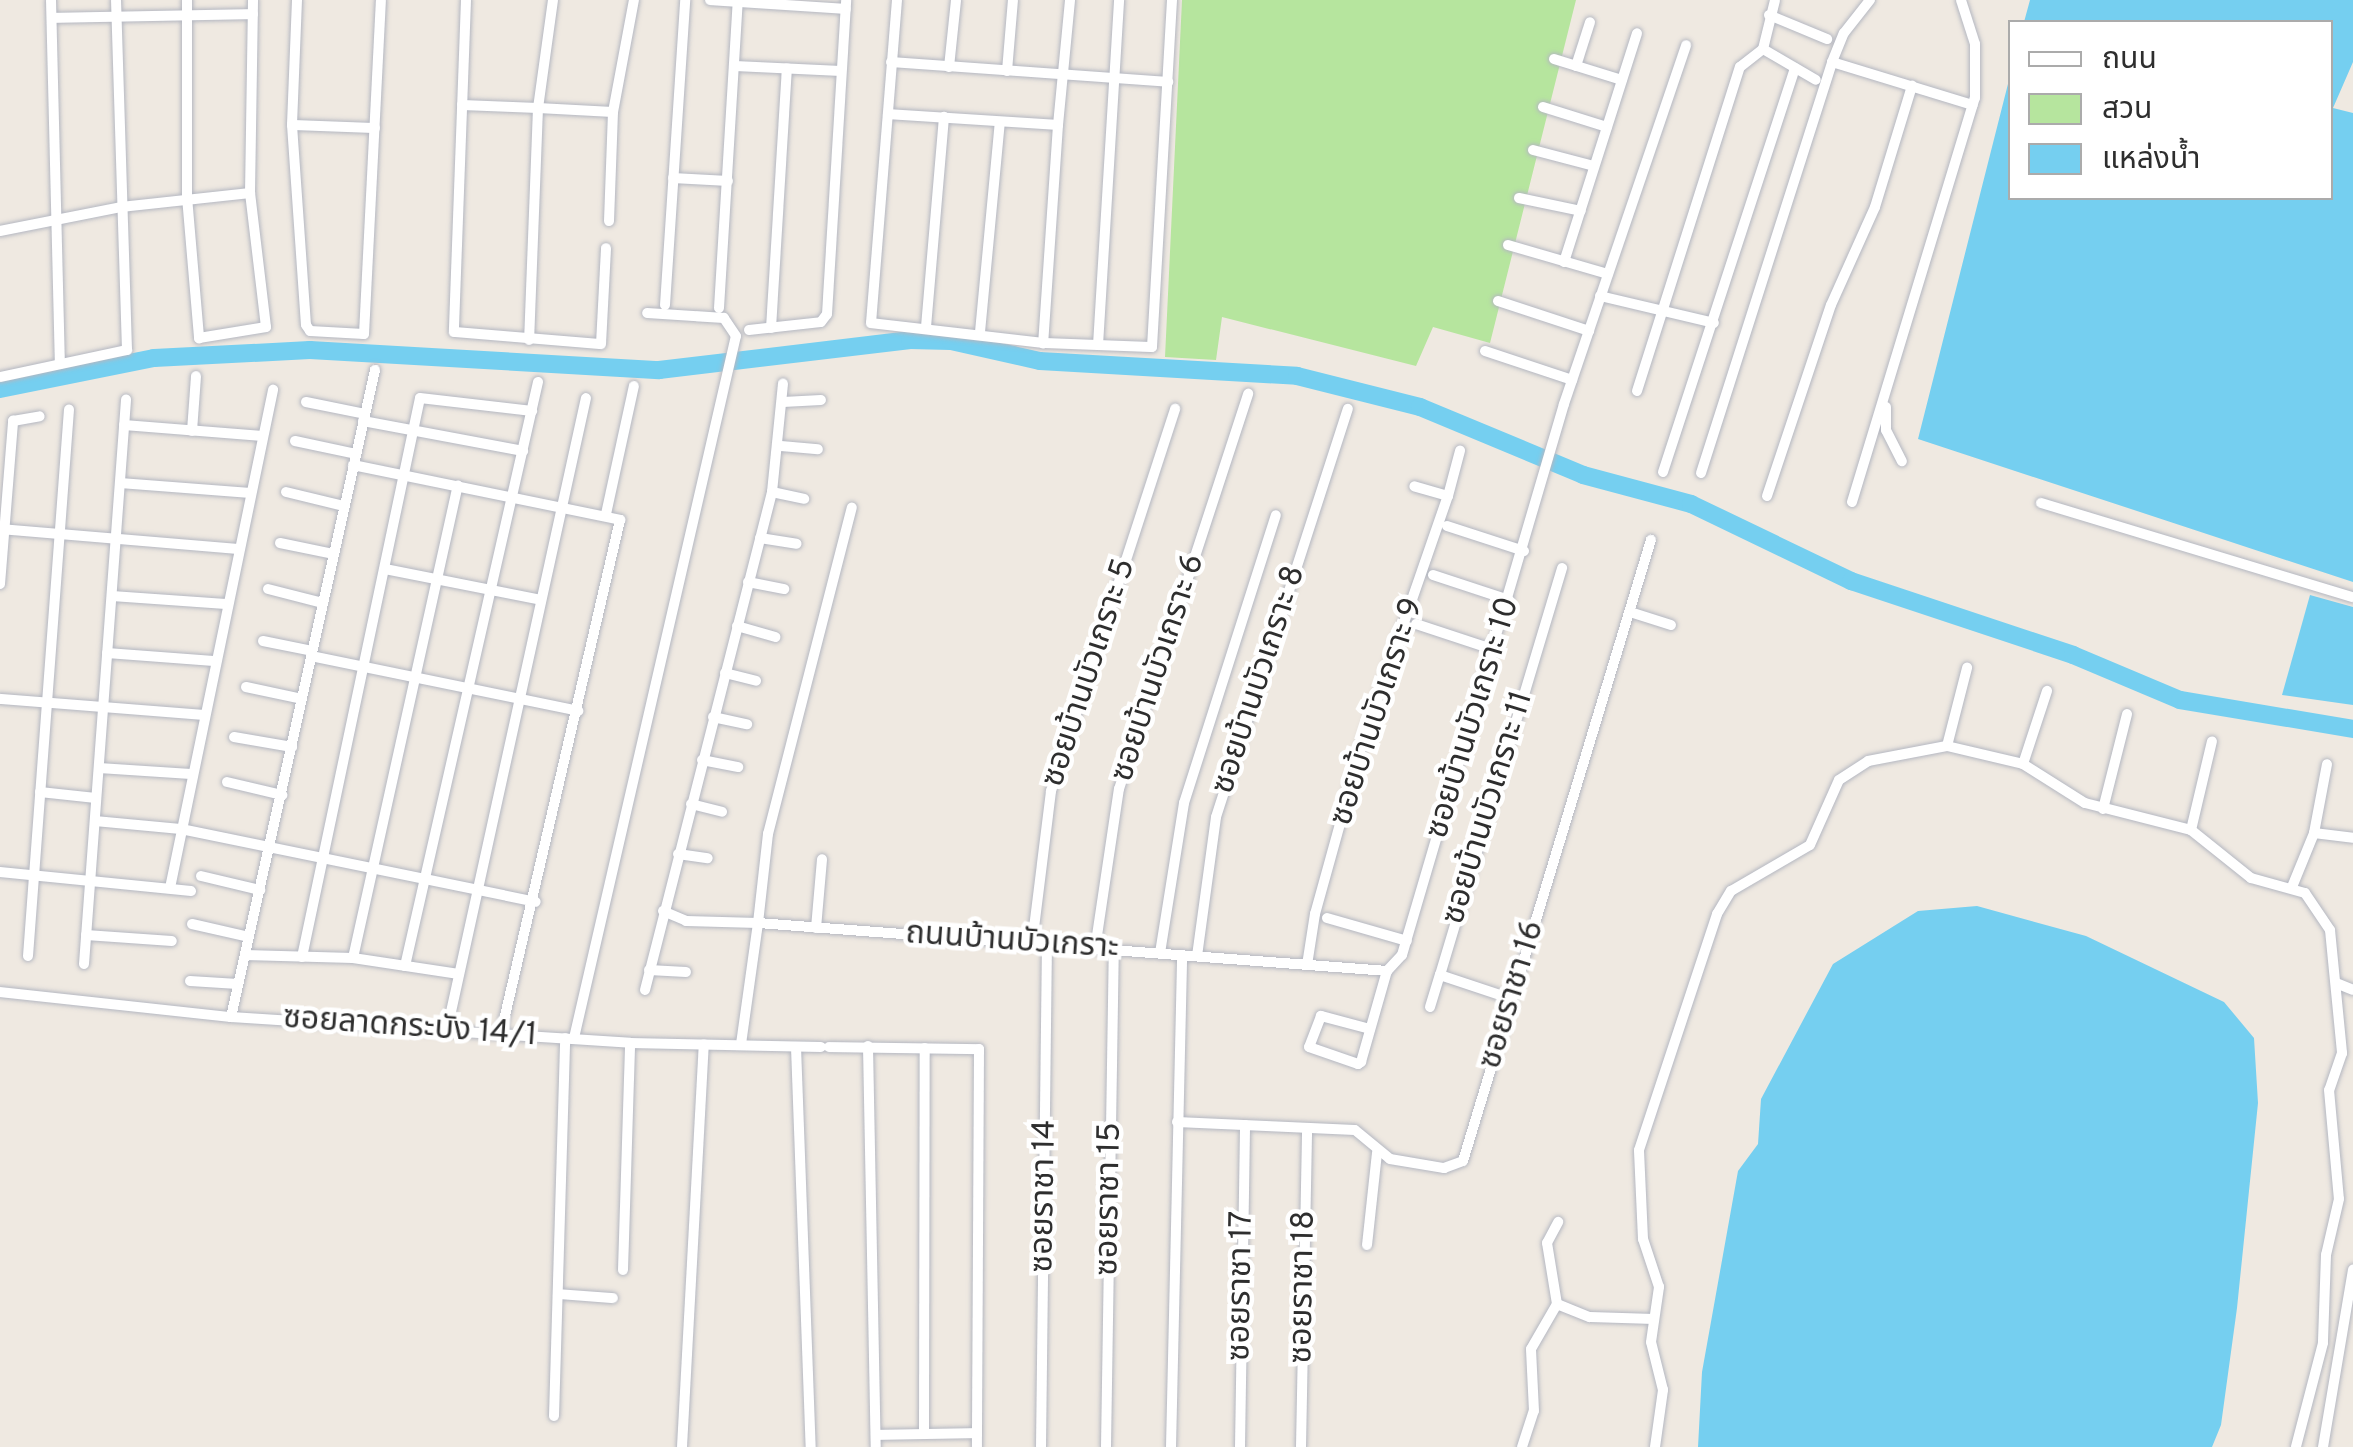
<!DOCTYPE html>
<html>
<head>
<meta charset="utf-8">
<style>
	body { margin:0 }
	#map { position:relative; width:2353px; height:1447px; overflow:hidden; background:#efe9e1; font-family:Overpass,"Noto Sans Thai",sans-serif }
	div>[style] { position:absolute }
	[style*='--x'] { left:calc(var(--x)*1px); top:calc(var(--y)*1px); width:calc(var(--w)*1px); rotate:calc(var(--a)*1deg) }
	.green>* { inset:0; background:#b6e59e }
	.water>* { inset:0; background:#75cff0 }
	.river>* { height:18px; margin:-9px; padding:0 9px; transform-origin:9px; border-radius:9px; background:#75cff0 }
	.roads { filter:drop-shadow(0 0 2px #b4b7c1) drop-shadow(0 0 2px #b4b7c1) }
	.minor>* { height:10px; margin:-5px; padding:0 5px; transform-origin:5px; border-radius:5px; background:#fff }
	span { translate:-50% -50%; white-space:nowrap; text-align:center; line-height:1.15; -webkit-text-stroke:9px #fff; paint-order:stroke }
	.street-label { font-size:32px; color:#2e2e2e }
	.legend { position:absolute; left:2008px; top:20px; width:325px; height:180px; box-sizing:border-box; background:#fff; border:2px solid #ababab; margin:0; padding:12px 18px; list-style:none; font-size:30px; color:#2e2e2e }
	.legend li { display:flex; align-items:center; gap:20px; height:50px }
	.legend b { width:50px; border:2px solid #ababab }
</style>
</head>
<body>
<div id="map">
	<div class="green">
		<i style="clip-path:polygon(1182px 0,1576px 0,1490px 343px,1433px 327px,1416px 366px,1222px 317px,1216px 360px,1165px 357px)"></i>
	</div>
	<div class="water">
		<i style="clip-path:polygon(2030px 0,2353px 0,2353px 62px,2333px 108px,2353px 113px,2353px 582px,1918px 439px,2010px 76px,2010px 198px,2330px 198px,2330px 22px,2024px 22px)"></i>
		<i style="clip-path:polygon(2310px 595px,2353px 607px,2353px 705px,2282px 695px)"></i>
		<i style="clip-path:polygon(1977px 906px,2086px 936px,2224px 1002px,2254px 1038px,2258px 1103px,2237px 1308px,2221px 1425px,2212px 1447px,1698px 1447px,1702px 1372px,1738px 1171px,1758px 1144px,1761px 1099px,1833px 964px,1918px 911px)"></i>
	</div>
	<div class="river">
		<i style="--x:0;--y:389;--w:157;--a:-11.4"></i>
		<i style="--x:154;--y:358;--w:156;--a:-2.9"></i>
		<i style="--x:310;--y:350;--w:350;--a:3.3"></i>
		<i style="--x:659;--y:370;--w:253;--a:-6.8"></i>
		<i style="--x:910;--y:340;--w:41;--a:1.4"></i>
		<i style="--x:951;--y:341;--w:91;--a:12.7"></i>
		<i style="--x:1040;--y:361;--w:257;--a:3.3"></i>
		<i style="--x:1297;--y:376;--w:127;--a:14.1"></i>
		<i style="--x:1420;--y:407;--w:177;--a:22.6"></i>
		<i style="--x:1583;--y:475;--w:112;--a:15"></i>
		<i style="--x:1691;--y:504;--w:178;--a:25.7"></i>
		<i style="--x:1851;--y:581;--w:234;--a:18.4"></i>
		<i style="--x:2073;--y:655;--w:116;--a:22.8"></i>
		<i style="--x:2180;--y:700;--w:175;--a:9.5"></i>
	</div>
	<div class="roads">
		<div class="minor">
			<i style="--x:51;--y:0;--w:364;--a:88.6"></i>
			<i style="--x:187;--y:0;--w:197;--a:90"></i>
			<i style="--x:187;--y:197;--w:142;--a:85.1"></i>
			<i style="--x:199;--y:338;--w:68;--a:-9.3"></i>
			<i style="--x:266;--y:327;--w:135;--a:-96.8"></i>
			<i style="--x:250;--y:193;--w:193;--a:-89.1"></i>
			<i style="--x:297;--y:0;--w:125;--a:92.3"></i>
			<i style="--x:292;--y:125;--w:200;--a:86"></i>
			<i style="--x:306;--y:325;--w:7;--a:56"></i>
			<i style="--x:310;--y:331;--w:54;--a:3.2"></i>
			<i style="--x:364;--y:334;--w:334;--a:-87.1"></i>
			<i style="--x:466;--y:0;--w:332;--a:92.1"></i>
			<i style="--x:454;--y:332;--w:147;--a:4.7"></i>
			<i style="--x:601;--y:344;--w:96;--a:-87"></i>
			<i style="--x:553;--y:0;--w:109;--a:97.9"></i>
			<i style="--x:538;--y:108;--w:75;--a:3.1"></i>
			<i style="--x:710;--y:0;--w:136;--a:3.8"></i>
			<i style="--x:897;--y:0;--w:324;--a:94.6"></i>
			<i style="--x:871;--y:323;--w:173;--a:6.6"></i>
			<i style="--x:1769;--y:15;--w:63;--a:22.5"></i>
			<i style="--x:52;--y:18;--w:201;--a:-1.1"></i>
			<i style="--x:1763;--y:49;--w:61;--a:30.3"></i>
			<i style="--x:1554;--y:59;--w:71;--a:17.2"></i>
			<i style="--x:891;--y:62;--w:278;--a:4.1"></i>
			<i style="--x:1832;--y:62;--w:147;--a:17"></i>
			<i style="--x:735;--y:66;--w:106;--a:2.7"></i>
			<i style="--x:1576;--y:66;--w:46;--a:-72.3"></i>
			<i style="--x:949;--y:67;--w:67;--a:-84"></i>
			<i style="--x:1007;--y:71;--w:71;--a:-85.2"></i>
			<i style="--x:462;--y:105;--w:76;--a:2.3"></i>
			<i style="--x:538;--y:108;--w:232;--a:92.2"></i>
			<i style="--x:1543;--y:107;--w:67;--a:17.4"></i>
			<i style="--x:888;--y:114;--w:170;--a:3.7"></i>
			<i style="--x:1058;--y:125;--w:219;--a:93.9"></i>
			<i style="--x:1043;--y:343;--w:109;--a:2.1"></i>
			<i style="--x:1152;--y:347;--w:348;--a:-86.7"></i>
			<i style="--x:292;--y:125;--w:83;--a:2.1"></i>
			<i style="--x:1058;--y:125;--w:126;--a:-84.5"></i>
			<i style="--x:1533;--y:150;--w:63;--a:14.7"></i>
			<i style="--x:673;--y:178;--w:55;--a:3.1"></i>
			<i style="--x:1519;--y:198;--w:63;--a:11.8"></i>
			<i style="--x:609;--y:221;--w:109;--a:-87.9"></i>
			<i style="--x:613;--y:112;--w:114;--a:-79.4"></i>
			<i style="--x:0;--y:231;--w:123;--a:-11.2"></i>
			<i style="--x:121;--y:207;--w:130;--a:-6.2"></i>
			<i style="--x:1508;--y:245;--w:104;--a:16.2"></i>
			<i style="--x:1564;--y:262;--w:240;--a:-72.3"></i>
			<i style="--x:1600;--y:296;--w:117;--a:13.3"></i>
			<i style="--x:1498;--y:301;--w:96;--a:18.2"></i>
			<i style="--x:665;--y:305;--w:306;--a:-86.2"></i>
			<i style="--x:719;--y:308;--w:309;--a:-86.5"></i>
			<i style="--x:926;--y:327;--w:211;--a:-85.1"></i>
			<i style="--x:771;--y:328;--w:260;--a:-86.5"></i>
			<i style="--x:749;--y:330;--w:72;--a:-6.3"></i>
			<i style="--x:821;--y:322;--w:10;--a:-53"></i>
			<i style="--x:827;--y:314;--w:315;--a:-86.5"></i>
			<i style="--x:980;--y:332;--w:211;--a:-84.6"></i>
			<i style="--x:1098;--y:345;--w:346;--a:-86.5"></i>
			<i style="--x:1485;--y:351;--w:92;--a:18.4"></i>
			<i style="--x:0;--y:377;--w:130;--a:-12"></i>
			<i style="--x:127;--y:350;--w:350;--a:-91.8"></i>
			<i style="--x:1637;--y:391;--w:340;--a:-72.4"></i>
			<i style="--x:1740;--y:67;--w:29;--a:-38"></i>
			<i style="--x:1763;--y:49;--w:50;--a:-76.2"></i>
			<i style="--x:306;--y:402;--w:60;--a:11.5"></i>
			<i style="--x:783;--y:402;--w:38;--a:-3"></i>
			<i style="--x:1886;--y:407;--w:23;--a:90"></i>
			<i style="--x:1886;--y:430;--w:35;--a:63"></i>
			<i style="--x:363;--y:421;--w:163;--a:10.6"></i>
			<i style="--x:124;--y:425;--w:139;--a:4.5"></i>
			<i style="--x:192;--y:431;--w:55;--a:-85.8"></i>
			<i style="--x:295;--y:441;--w:62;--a:12"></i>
			<i style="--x:781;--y:446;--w:37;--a:5"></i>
			<i style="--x:353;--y:465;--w:273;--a:11.6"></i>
			<i style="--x:620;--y:520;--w:527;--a:103.06"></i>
			<i style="--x:1663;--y:472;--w:425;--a:-71.9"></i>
			<i style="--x:1701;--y:473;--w:431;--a:-72.3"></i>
			<i style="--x:1832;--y:62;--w:31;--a:-68"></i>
			<i style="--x:1844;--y:33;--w:42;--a:-51.8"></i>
			<i style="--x:120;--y:483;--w:131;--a:4.4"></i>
			<i style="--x:286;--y:492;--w:60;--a:13.6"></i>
			<i style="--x:772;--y:492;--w:33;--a:12"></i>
			<i style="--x:1448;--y:496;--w:47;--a:-75.1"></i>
			<i style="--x:1767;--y:496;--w:201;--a:-71.5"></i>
			<i style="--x:1831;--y:305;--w:107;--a:-65.8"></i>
			<i style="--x:1875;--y:207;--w:127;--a:-73"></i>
			<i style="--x:1852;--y:502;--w:422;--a:-73.1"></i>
			<i style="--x:1975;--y:98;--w:54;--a:-90"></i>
			<i style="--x:1975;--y:44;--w:46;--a:-107.7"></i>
			<i style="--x:2041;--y:503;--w:326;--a:16.8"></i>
			<i style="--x:606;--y:514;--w:131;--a:-77.7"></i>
			<i style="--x:1447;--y:526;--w:81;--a:18"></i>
			<i style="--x:0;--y:529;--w:239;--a:4.8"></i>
			<i style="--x:760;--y:538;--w:37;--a:9"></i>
			<i style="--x:280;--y:543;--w:54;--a:11.7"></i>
			<i style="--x:385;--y:569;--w:159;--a:11.2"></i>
			<i style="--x:1433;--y:575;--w:80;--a:18.2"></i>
			<i style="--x:748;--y:582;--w:37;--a:11"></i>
			<i style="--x:0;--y:584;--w:164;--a:-85.4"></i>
			<i style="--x:13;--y:421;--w:27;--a:-10"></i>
			<i style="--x:268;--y:589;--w:57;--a:14.3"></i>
			<i style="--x:112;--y:596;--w:114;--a:4"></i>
			<i style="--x:1630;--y:612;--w:43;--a:17.6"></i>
			<i style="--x:1416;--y:624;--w:83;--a:18.2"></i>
			<i style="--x:737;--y:626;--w:40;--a:16"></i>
			<i style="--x:263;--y:641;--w:50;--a:11.5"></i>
			<i style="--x:107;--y:653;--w:107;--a:4.3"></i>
			<i style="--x:311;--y:656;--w:273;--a:11.6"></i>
			<i style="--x:725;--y:673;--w:32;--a:14"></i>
			<i style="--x:246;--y:687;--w:57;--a:12.1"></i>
			<i style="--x:0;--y:699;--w:203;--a:4.5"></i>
			<i style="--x:713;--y:717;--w:35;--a:12"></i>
			<i style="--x:234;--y:737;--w:59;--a:9.8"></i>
			<i style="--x:1947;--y:746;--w:81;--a:-75.6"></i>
			<i style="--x:702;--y:760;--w:37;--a:11"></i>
			<i style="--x:2023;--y:764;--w:77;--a:-71.8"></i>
			<i style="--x:99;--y:768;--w:92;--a:3.7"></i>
			<i style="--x:227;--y:782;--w:57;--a:13.3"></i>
			<i style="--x:40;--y:792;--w:56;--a:6.1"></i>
			<i style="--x:691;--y:804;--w:32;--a:14"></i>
			<i style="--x:2103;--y:809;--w:98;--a:-75.8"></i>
			<i style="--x:95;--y:821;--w:86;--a:5.3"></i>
			<i style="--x:181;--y:829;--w:362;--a:11.6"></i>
			<i style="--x:2191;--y:830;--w:91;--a:-76.7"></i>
			<i style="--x:2314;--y:833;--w:39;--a:7"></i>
			<i style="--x:678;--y:854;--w:30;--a:8"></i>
			<i style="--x:0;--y:872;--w:192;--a:5.7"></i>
			<i style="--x:201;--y:876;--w:61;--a:13.3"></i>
			<i style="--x:2292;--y:887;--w:58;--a:-67.8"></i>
			<i style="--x:2314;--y:833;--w:70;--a:-79.3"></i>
			<i style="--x:170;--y:888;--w:509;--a:-78.31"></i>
			<i style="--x:663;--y:911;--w:25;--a:23"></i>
			<i style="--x:686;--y:921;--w:72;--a:1.6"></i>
			<i style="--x:758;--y:923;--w:90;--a:-83.6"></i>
			<i style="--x:768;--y:834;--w:337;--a:-75.6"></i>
			<i style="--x:1327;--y:918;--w:83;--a:16"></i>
			<i style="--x:192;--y:924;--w:58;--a:12.8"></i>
			<i style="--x:816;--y:928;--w:69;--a:-85"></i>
			<i style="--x:86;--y:935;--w:86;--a:4"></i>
			<i style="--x:1032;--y:944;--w:154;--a:-82.9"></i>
			<i style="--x:1051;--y:791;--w:402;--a:-72"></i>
			<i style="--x:1095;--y:949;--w:162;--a:-81.5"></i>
			<i style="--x:1119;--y:789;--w:416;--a:-71.9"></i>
			<i style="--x:1160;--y:953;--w:152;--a:-80.9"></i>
			<i style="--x:1184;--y:803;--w:302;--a:-72.3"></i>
			<i style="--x:245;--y:955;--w:108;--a:1.6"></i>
			<i style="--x:353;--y:958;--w:107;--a:8.6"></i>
			<i style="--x:28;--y:956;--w:548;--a:-85.71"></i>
			<i style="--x:1197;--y:956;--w:140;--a:-82.2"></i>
			<i style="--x:1216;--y:817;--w:429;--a:-72.1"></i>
			<i style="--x:302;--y:957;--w:571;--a:-78.08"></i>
			<i style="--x:420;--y:398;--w:113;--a:6.6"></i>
			<i style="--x:353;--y:958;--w:484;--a:-77.5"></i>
			<i style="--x:84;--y:964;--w:566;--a:-85.74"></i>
			<i style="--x:1307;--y:965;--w:52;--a:-81.1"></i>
			<i style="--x:1315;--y:914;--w:180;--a:-74.5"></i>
			<i style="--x:1363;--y:741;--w:259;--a:-70.9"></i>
			<i style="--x:1448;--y:496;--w:35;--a:-164"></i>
			<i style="--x:405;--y:966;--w:599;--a:-77.17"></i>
			<i style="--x:649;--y:970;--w:37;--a:3"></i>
			<i style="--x:190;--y:981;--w:48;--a:3.6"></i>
			<i style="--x:2336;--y:983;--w:18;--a:22"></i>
			<i style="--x:645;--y:990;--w:514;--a:-75.69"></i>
			<i style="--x:772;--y:492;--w:109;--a:-84.2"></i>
			<i style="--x:0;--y:992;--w:232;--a:6.2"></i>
			<i style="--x:231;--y:1017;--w:400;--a:3.7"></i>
			<i style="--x:630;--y:1043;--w:191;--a:1.2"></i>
			<i style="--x:1512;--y:999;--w:76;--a:-161.6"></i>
			<i style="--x:1440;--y:975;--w:425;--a:-73.3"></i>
			<i style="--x:1430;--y:1007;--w:34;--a:-73"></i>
			<i style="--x:231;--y:1017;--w:663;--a:-77.45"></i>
			<i style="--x:1370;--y:1029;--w:51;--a:-165.1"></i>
			<i style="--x:1321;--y:1016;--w:33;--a:111"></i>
			<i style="--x:1309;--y:1047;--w:52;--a:19.1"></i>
			<i style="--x:1358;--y:1064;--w:4;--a:-34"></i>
			<i style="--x:1361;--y:1062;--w:95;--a:-74.1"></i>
			<i style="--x:1387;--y:971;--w:22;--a:-47"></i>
			<i style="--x:1402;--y:955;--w:574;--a:-73.62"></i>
			<i style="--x:1564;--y:404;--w:379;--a:-71.2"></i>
			<i style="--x:447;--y:1030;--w:647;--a:-77.6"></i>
			<i style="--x:574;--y:1038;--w:720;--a:-77.01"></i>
			<i style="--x:736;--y:336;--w:22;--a:-124"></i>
			<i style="--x:724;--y:318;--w:77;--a:-176.3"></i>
			<i style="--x:741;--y:1044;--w:122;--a:-82"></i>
			<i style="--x:758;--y:923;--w:631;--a:4.36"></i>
			<i style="--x:868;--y:1046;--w:401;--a:88.9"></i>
			<i style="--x:796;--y:1047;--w:400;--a:87.9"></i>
			<i style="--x:829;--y:1047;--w:150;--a:0.8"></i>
			<i style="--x:979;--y:1049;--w:398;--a:90.3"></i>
			<i style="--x:1177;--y:1122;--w:178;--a:2.6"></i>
			<i style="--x:1355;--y:1130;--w:45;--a:39.6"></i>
			<i style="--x:1390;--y:1159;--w:55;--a:9.5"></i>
			<i style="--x:1444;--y:1168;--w:20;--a:-20"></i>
			<i style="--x:1463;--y:1161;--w:649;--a:-73.16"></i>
			<i style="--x:1367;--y:1245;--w:93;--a:-83.8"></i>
			<i style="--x:623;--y:1270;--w:227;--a:-88.2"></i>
			<i style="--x:558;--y:1294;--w:55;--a:4.2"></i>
			<i style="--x:1557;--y:1304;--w:35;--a:22"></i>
			<i style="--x:1590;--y:1317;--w:64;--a:1.8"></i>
			<i style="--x:554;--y:1416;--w:378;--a:-88.3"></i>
			<i style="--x:924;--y:1433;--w:385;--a:-89.9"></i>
			<i style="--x:876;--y:1435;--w:101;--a:-1.1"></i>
			<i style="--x:682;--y:1447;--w:403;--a:-86.9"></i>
			<i style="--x:1041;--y:1447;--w:502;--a:-89.32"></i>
			<i style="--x:1106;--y:1447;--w:497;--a:-89.1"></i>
			<i style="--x:1171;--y:1447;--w:492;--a:-88.7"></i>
			<i style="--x:1240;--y:1447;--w:322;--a:-89.1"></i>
			<i style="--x:1301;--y:1447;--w:319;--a:-88.9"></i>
			<i style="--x:1522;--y:1447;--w:38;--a:-72"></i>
			<i style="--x:1534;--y:1411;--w:62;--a:-92.8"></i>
			<i style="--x:1531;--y:1349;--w:52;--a:-60"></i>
			<i style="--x:1557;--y:1304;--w:62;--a:-99.3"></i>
			<i style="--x:1547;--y:1243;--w:24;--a:-62"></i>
			<i style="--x:1655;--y:1447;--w:58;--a:-82"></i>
			<i style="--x:1663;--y:1390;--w:49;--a:-104"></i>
			<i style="--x:1651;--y:1342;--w:56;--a:-81.7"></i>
			<i style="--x:1659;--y:1287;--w:51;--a:-108.4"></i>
			<i style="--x:1643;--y:1239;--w:89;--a:-92.6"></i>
			<i style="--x:1639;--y:1150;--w:249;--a:-71.7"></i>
			<i style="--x:1717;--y:914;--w:27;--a:-59"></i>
			<i style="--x:1731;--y:891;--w:91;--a:-30.2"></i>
			<i style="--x:1810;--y:845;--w:71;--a:-66"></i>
			<i style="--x:1839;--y:780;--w:35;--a:-33"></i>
			<i style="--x:1868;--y:761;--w:80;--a:-10.8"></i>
			<i style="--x:1947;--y:746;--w:78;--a:13.3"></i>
			<i style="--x:2023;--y:764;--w:73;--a:32.2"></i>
			<i style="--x:2085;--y:803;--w:109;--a:14.3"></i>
			<i style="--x:2191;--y:830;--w:77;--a:38.7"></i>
			<i style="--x:2251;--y:878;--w:56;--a:15.5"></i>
			<i style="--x:2305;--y:893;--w:45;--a:56"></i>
			<i style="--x:2330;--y:930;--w:124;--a:84.4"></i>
			<i style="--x:2342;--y:1053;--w:39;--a:109"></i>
			<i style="--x:2329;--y:1090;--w:109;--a:84.8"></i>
			<i style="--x:2339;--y:1199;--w:57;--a:103.1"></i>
			<i style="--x:2326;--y:1255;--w:88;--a:92"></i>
			<i style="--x:2323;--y:1343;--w:107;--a:104.6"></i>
			<i style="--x:2323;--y:1447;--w:180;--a:-80.4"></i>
		</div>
	</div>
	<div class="street-label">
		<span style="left:1159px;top:668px;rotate:-72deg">ซอยบ้านบัวเกราะ 6</span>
		<span style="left:1090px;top:673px;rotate:-72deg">ซอยบ้านบัวเกราะ 5</span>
		<span style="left:1260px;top:680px;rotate:-72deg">ซอยบ้านบัวเกราะ 8</span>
		<span style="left:1378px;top:712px;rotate:-72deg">ซอยบ้านบัวเกราะ 9</span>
		<span style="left:1474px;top:718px;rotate:-73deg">ซอยบ้านบัวเกราะ 10</span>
		<span style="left:1489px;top:808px;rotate:-73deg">ซอยบ้านบัวเกราะ 11</span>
		<span style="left:1012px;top:942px;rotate:4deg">ถนนบ้านบัวเกราะ</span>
		<span style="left:1513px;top:995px;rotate:-73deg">ซอยราชา 16</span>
		<span style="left:410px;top:1028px;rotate:4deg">ซอยลาดกระบัง 14/1</span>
		<span style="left:1045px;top:1196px;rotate:-89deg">ซอยราชา 14</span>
		<span style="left:1110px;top:1199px;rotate:-89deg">ซอยราชา 15</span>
		<span style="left:1242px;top:1286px;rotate:-89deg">ซอยราชา 17</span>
		<span style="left:1304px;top:1287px;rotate:-89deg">ซอยราชา 18</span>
	</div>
	<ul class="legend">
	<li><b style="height:12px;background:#fff"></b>ถนน</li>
	<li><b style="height:28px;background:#b6e59e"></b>สวน</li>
	<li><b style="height:28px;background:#75cff0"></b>แหล่งน้ำ</li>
	</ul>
</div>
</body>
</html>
